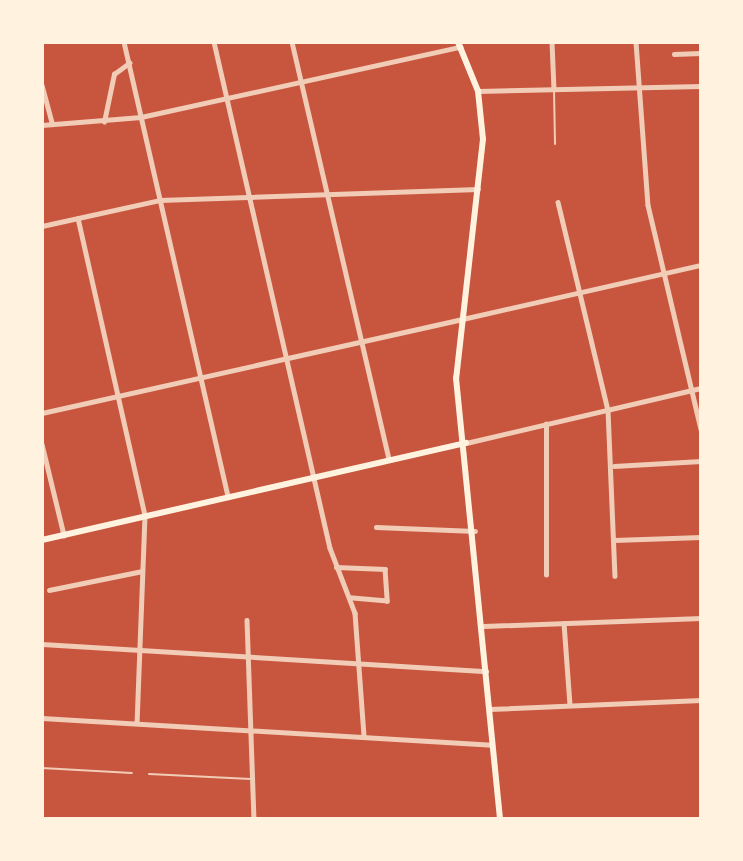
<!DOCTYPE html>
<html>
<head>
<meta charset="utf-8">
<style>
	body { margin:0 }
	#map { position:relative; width:743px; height:861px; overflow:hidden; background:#c8553d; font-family:Jost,sans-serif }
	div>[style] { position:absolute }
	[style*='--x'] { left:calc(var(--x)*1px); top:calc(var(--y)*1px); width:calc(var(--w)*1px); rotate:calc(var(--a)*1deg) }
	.service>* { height:2px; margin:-1px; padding:0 1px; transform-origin:1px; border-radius:1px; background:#f1ccb7 }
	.minor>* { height:4.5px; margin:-2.25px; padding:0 2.25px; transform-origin:2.25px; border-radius:2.25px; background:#f1ccb7 }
	.tertiary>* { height:5px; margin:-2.5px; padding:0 2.5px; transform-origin:2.5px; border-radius:2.5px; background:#f1ccb7 }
	.secondary>* { height:6px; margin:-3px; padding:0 3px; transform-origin:3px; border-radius:3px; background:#fff3e0 }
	span { translate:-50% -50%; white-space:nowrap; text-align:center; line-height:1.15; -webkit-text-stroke:5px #fff3e0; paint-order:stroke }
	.frame { position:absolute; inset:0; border:44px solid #fff3e0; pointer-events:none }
</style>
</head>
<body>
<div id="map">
	<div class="service">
		<i style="--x:554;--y:90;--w:54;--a:88.9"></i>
		<i style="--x:42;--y:768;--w:90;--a:3.2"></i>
		<i style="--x:149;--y:774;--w:102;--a:2.8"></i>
	</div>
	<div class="minor">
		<i style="--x:124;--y:42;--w:467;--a:77.1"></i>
		<i style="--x:214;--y:42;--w:519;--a:77.09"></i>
		<i style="--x:330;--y:548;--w:70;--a:69"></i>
		<i style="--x:355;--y:613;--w:124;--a:85.8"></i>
		<i style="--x:292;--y:42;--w:429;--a:76.9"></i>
		<i style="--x:552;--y:42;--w:47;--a:87.6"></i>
		<i style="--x:636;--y:42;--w:163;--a:85.8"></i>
		<i style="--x:648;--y:205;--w:230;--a:76.7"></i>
		<i style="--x:674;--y:54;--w:27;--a:-2"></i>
		<i style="--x:42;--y:85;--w:39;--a:75"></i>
		<i style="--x:478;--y:91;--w:223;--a:-1.3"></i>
		<i style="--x:104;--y:122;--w:49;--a:-78.2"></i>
		<i style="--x:114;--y:74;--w:19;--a:-36"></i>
		<i style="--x:42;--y:125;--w:99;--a:-4.6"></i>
		<i style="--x:141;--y:117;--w:327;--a:-12.4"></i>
		<i style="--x:558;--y:202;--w:214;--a:76.5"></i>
		<i style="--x:608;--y:410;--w:166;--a:87.6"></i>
		<i style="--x:78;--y:218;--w:305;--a:77.3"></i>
		<i style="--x:145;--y:516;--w:207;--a:92.2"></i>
		<i style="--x:42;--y:226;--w:121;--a:-12.4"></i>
		<i style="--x:160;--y:200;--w:318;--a:-2"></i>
		<i style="--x:42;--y:413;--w:426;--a:-12.6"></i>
		<i style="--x:42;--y:444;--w:94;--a:76.4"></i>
		<i style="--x:614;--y:466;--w:87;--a:-3.3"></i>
		<i style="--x:376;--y:527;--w:99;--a:2.3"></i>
		<i style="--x:614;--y:540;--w:87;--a:-2"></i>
		<i style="--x:336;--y:567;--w:49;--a:2.3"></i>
		<i style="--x:385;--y:569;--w:32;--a:86"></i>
		<i style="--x:387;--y:601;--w:37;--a:-175"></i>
		<i style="--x:546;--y:575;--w:151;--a:-90"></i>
		<i style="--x:49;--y:590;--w:95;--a:-11.5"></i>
		<i style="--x:247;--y:620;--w:199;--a:88"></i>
		<i style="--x:564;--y:623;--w:82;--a:85.8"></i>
		<i style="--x:484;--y:626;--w:217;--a:-2.1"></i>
		<i style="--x:42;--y:644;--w:445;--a:3.5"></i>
		<i style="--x:489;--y:709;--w:212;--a:-2.4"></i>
		<i style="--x:42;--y:718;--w:450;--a:3.4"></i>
	</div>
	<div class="tertiary">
		<i style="--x:458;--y:320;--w:249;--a:-12.8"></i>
		<i style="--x:466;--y:443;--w:241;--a:-13.2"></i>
	</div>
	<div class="secondary">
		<i style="--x:458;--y:42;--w:53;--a:67.8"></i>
		<i style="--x:478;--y:91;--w:48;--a:84.1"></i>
		<i style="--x:483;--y:139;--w:241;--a:96.4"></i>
		<i style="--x:456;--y:378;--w:443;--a:84.3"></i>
		<i style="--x:42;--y:540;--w:435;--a:-12.9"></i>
	</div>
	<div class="frame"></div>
</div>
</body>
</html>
